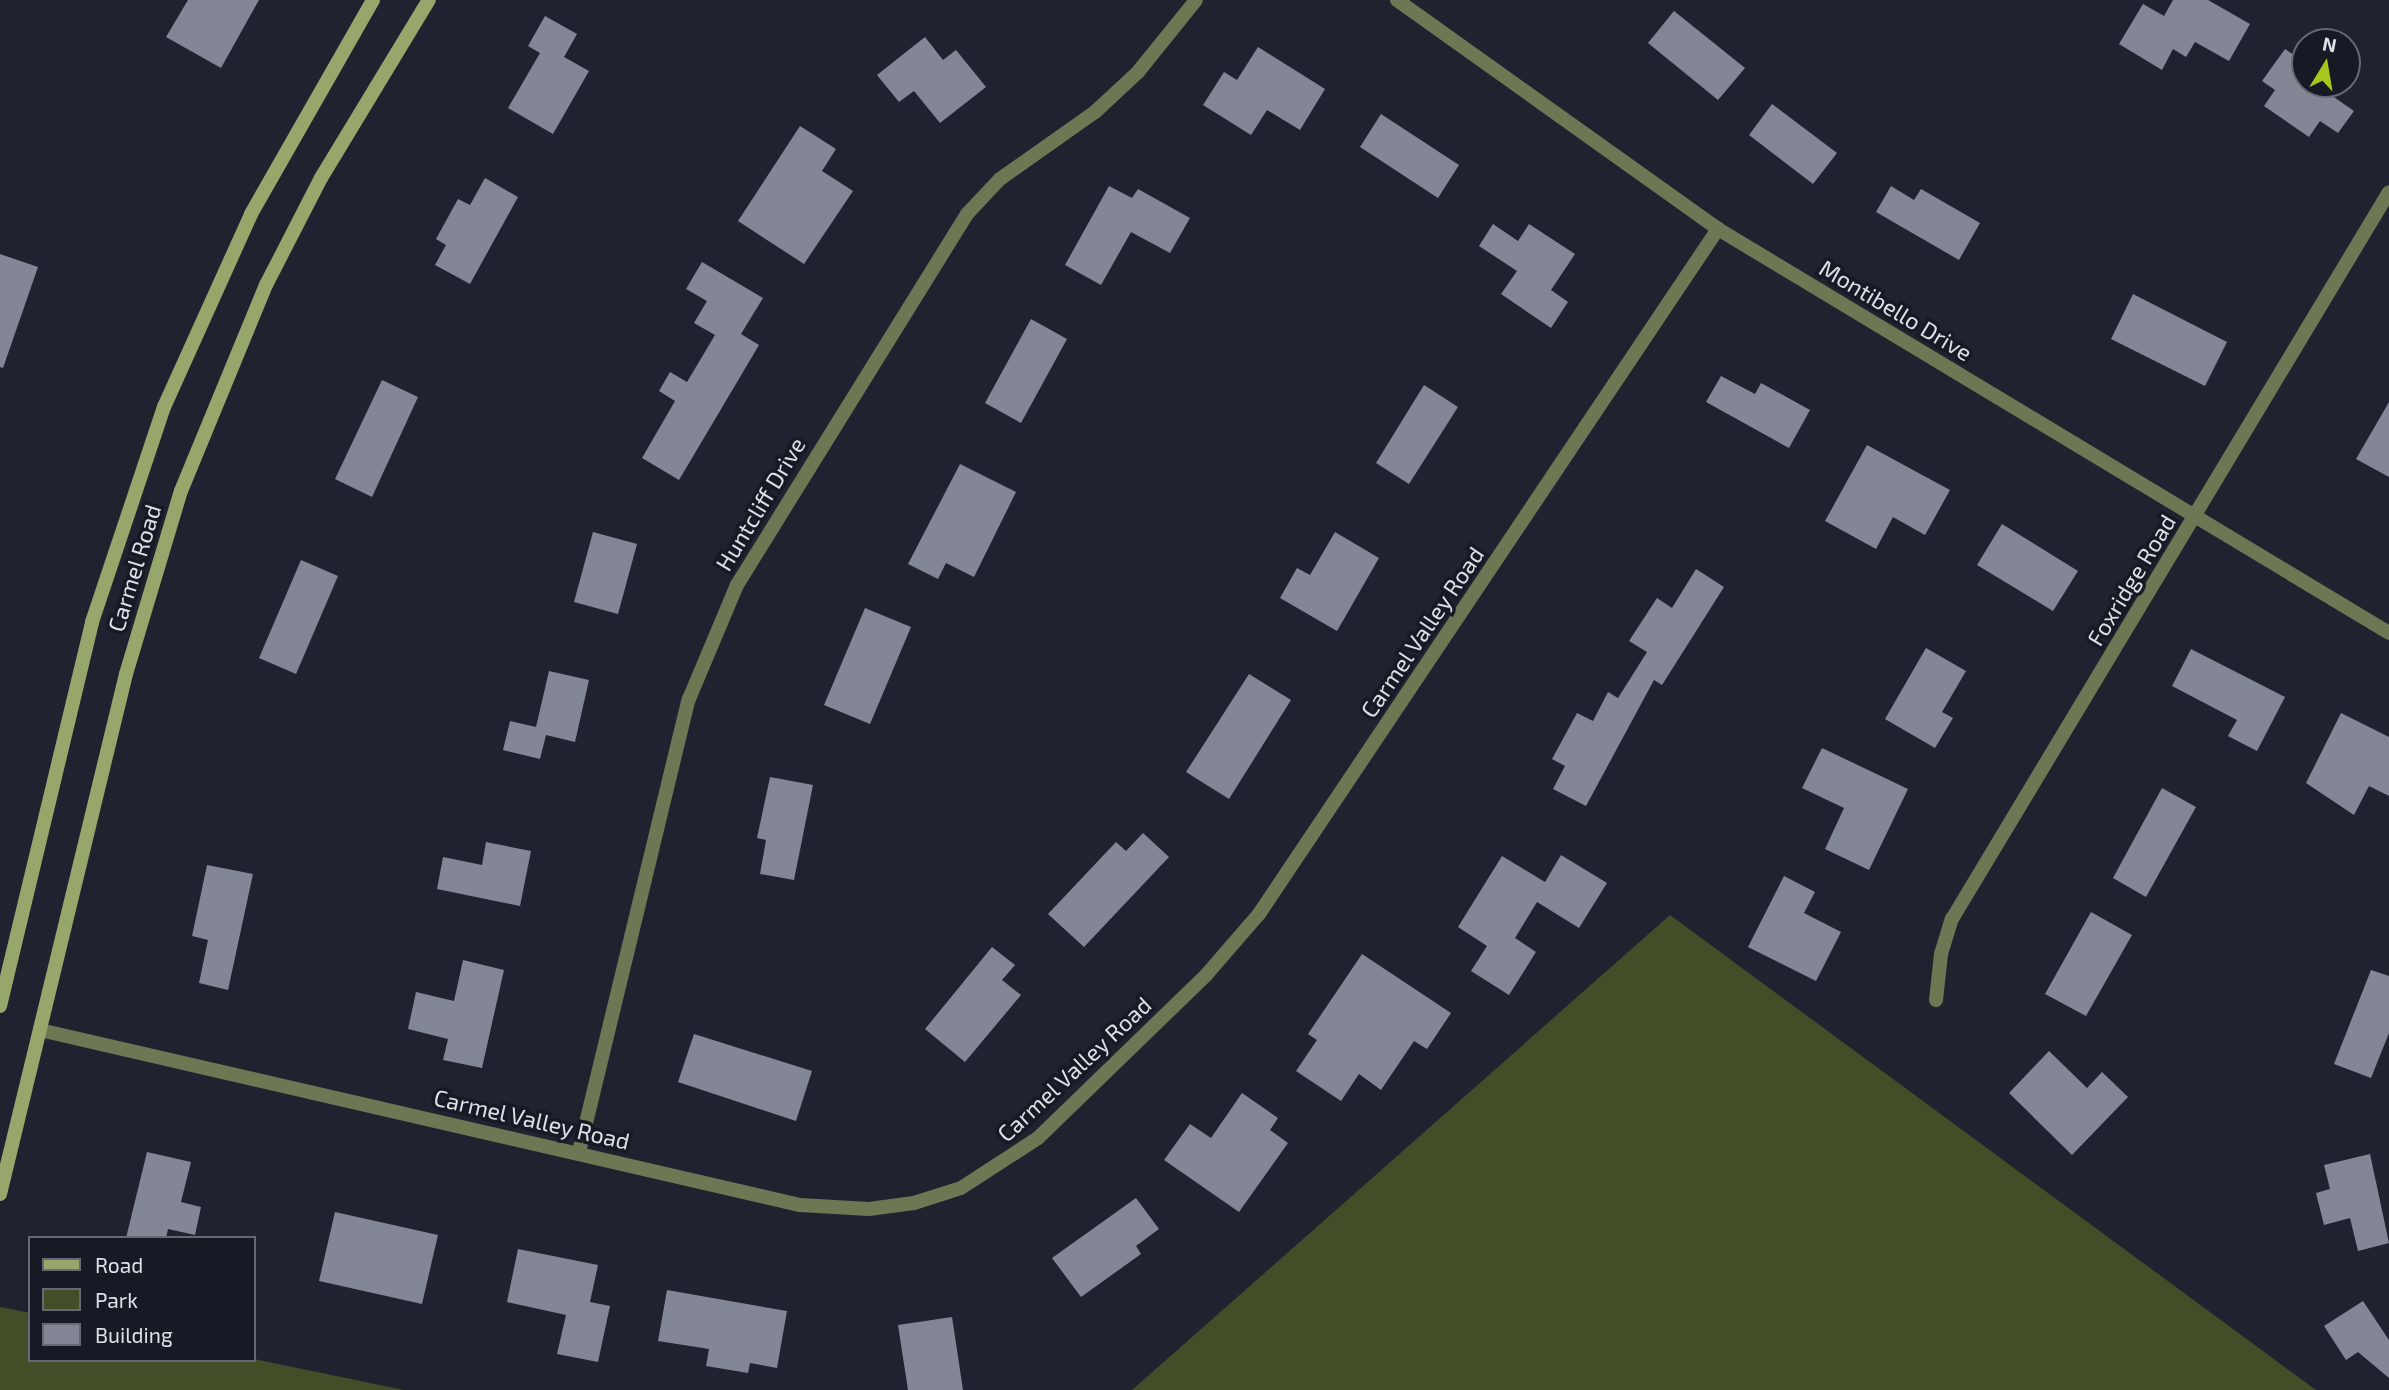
<!DOCTYPE html>
<html>
<head>
<meta charset="utf-8">
<style>
	body { margin:0 }
	#map { position:relative; width:2389px; height:1390px; overflow:hidden; background:#20232f; font-family:"Exo 2",sans-serif }
	div>[style] { position:absolute }
	[style*='--x'] { left:calc(var(--x)*1px); top:calc(var(--y)*1px); width:calc(var(--w)*1px); rotate:calc(var(--a)*1deg) }
	.green>* { inset:0; background:#434d27 }
	.building>* { inset:0; background:#838795 }
	.street>* { height:14px; margin:-7px; padding:0 7px; transform-origin:7px; border-radius:7px; background:#6d7753 }
	.secondary>* { height:14px; margin:-7px; padding:0 7px; transform-origin:7px; border-radius:7px; background:#97a76c }
	span { translate:-50% -50%; white-space:nowrap; text-align:center; line-height:1.15; -webkit-text-stroke:7px #171a25; paint-order:stroke }
	.street-label { font-size:23px; color:#dde0e7 }
	.legend { position:absolute; left:28px; top:1236px; width:228px; height:126px; box-sizing:border-box; background:#171a25; border:2px solid #666973; margin:0; padding:9px 12px; list-style:none; font-size:21px; color:#dde0e7 }
	.legend li { display:flex; align-items:center; gap:14px; height:35px }
	.legend b { width:35px; border:2px solid #666973 }
	.north { position:absolute; left:2291px; top:28px; width:70px; height:70px; box-sizing:border-box; background:#171a25; border:2px solid #666973; border-radius:50%; rotate:11deg; font-size:19px; font-weight:700; line-height:28px; text-align:center; color:#dde0e7 }
	.north::after { content:''; display:block; margin:auto; width:24px; height:32px; background:#a8c71d; clip-path:polygon(50% 0,100% 100%,50% 72%,0 100%) }
</style>
</head>
<body>
<div id="map">
	<div class="green">
		<i style="clip-path:polygon(1670px 915px,2316px 1390px,1132px 1390px)"></i>
		<i style="clip-path:polygon(0 1307px,30px 1313px,30px 1360px,254px 1359px,404px 1390px,0 1390px)"></i>
	</div>
	<div class="building">
		<i style="clip-path:polygon(188px 0,259px 0,221px 68px,166px 37px)"></i>
		<i style="clip-path:polygon(2173px 0,2208px 0,2250px 24px,2229px 61px,2195px 42px,2186px 57px,2173px 49px,2162px 70px,2119px 44px,2143px 4px,2164px 16px)"></i>
		<i style="clip-path:polygon(1674px 11px,1745px 68px,1718px 100px,1648px 43px)"></i>
		<i style="clip-path:polygon(545px 16px,577px 34px,564px 57px,589px 71px,553px 134px,508px 108px,540px 53px,528px 46px)"></i>
		<i style="clip-path:polygon(925px 37px,943px 60px,956px 50px,986px 87px,940px 123px,914px 91px,899px 102px,877px 75px)"></i>
		<i style="clip-path:polygon(1258px 47px,1325px 89px,1300px 130px,1267px 110px,1251px 135px,1203px 105px,1224px 72px,1237px 80px)"></i>
		<i style="clip-path:polygon(2285px 49px,2305px 62px,2305px 84px,2315px 84px,2354px 111px,2338px 133px,2320px 121px,2309px 137px,2264px 106px,2275px 90px,2262px 81px)"></i>
		<i style="clip-path:polygon(1772px 104px,1837px 153px,1813px 184px,1749px 135px)"></i>
		<i style="clip-path:polygon(1381px 114px,1459px 165px,1438px 198px,1360px 147px)"></i>
		<i style="clip-path:polygon(800px 126px,836px 149px,822px 171px,853px 191px,804px 264px,738px 221px)"></i>
		<i style="clip-path:polygon(485px 178px,518px 197px,470px 284px,435px 265px,446px 245px,436px 239px,458px 199px,470px 205px)"></i>
		<i style="clip-path:polygon(1109px 186px,1132px 198px,1138px 189px,1190px 218px,1170px 253px,1131px 232px,1101px 285px,1065px 265px)"></i>
		<i style="clip-path:polygon(1891px 186px,1914px 200px,1921px 189px,1980px 223px,1959px 260px,1876px 212px)"></i>
		<i style="clip-path:polygon(1493px 224px,1518px 241px,1529px 224px,1575px 254px,1551px 290px,1568px 302px,1551px 328px,1501px 294px,1517px 271px,1479px 246px)"></i>
		<i style="clip-path:polygon(0 254px,38px 267px,3px 368px,0 367px)"></i>
		<i style="clip-path:polygon(702px 262px,763px 298px,741px 334px,759px 345px,679px 480px,642px 458px,675px 401px,659px 391px,670px 372px,687px 382px,715px 335px,694px 323px,707px 301px,686px 289px)"></i>
		<i style="clip-path:polygon(2133px 294px,2227px 342px,2205px 386px,2111px 339px)"></i>
		<i style="clip-path:polygon(1031px 319px,1067px 339px,1021px 423px,985px 403px)"></i>
		<i style="clip-path:polygon(1721px 376px,1755px 394px,1761px 383px,1810px 410px,1789px 448px,1706px 402px)"></i>
		<i style="clip-path:polygon(382px 380px,418px 397px,372px 497px,335px 479px)"></i>
		<i style="clip-path:polygon(1424px 385px,1458px 407px,1409px 484px,1376px 463px)"></i>
		<i style="clip-path:polygon(2389px 402px,2389px 477px,2356px 459px)"></i>
		<i style="clip-path:polygon(1867px 445px,1950px 490px,1925px 535px,1893px 517px,1876px 549px,1825px 521px)"></i>
		<i style="clip-path:polygon(960px 464px,1016px 492px,974px 577px,946px 563px,938px 579px,908px 564px)"></i>
		<i style="clip-path:polygon(2002px 524px,2078px 571px,2053px 611px,1977px 565px)"></i>
		<i style="clip-path:polygon(593px 532px,637px 544px,618px 614px,574px 602px)"></i>
		<i style="clip-path:polygon(1335px 532px,1379px 558px,1337px 631px,1280px 598px,1297px 568px,1310px 575px)"></i>
		<i style="clip-path:polygon(301px 560px,338px 576px,296px 674px,259px 658px)"></i>
		<i style="clip-path:polygon(1696px 569px,1724px 587px,1662px 685px,1654px 680px,1586px 806px,1553px 789px,1565px 766px,1552px 759px,1577px 713px,1593px 721px,1608px 692px,1618px 698px,1647px 652px,1629px 641px,1657px 598px,1672px 608px)"></i>
		<i style="clip-path:polygon(865px 608px,911px 627px,870px 724px,824px 705px)"></i>
		<i style="clip-path:polygon(1926px 648px,1966px 671px,1942px 712px,1953px 718px,1935px 748px,1885px 719px)"></i>
		<i style="clip-path:polygon(2191px 649px,2285px 697px,2257px 751px,2228px 736px,2237px 720px,2172px 686px)"></i>
		<i style="clip-path:polygon(549px 671px,589px 680px,575px 742px,546px 735px,540px 759px,503px 750px,510px 721px,536px 727px)"></i>
		<i style="clip-path:polygon(1249px 674px,1291px 700px,1229px 799px,1186px 772px)"></i>
		<i style="clip-path:polygon(2341px 713px,2389px 737px,2389px 796px,2369px 786px,2354px 815px,2306px 783px)"></i>
		<i style="clip-path:polygon(1822px 748px,1908px 789px,1869px 870px,1825px 849px,1844px 808px,1802px 788px)"></i>
		<i style="clip-path:polygon(770px 777px,813px 785px,794px 880px,760px 874px,766px 840px,757px 838px)"></i>
		<i style="clip-path:polygon(2162px 788px,2196px 807px,2146px 897px,2113px 878px)"></i>
		<i style="clip-path:polygon(1143px 833px,1169px 857px,1084px 947px,1048px 914px,1116px 842px,1126px 851px)"></i>
		<i style="clip-path:polygon(486px 842px,531px 851px,520px 906px,437px 889px,443px 857px,482px 865px)"></i>
		<i style="clip-path:polygon(1561px 855px,1607px 883px,1579px 928px,1537px 902px,1515px 938px,1536px 952px,1509px 995px,1471px 971px,1487px 946px,1458px 927px,1502px 856px,1545px 882px)"></i>
		<i style="clip-path:polygon(207px 865px,253px 874px,228px 990px,199px 983px,208px 940px,192px 936px)"></i>
		<i style="clip-path:polygon(1784px 876px,1815px 892px,1804px 913px,1841px 932px,1816px 981px,1748px 947px)"></i>
		<i style="clip-path:polygon(2091px 912px,2132px 935px,2086px 1016px,2045px 994px)"></i>
		<i style="clip-path:polygon(992px 947px,1015px 965px,1002px 980px,1021px 995px,965px 1062px,925px 1029px)"></i>
		<i style="clip-path:polygon(1362px 954px,1451px 1013px,1427px 1049px,1414px 1041px,1381px 1090px,1359px 1074px,1341px 1101px,1296px 1071px,1317px 1040px,1308px 1034px)"></i>
		<i style="clip-path:polygon(463px 960px,504px 970px,482px 1068px,443px 1060px,448px 1039px,408px 1029px,416px 992px,454px 1001px)"></i>
		<i style="clip-path:polygon(2371px 970px,2389px 976px,2389px 1033px,2371px 1078px,2334px 1064px)"></i>
		<i style="clip-path:polygon(694px 1034px,812px 1071px,796px 1121px,678px 1082px)"></i>
		<i style="clip-path:polygon(2049px 1051px,2087px 1088px,2102px 1072px,2128px 1097px,2072px 1155px,2009px 1093px)"></i>
		<i style="clip-path:polygon(1242px 1093px,1278px 1118px,1270px 1130px,1288px 1143px,1239px 1212px,1164px 1160px,1190px 1124px,1211px 1138px)"></i>
		<i style="clip-path:polygon(147px 1152px,191px 1162px,181px 1202px,201px 1207px,195px 1235px,168px 1229px,166px 1238px,126px 1238px)"></i>
		<i style="clip-path:polygon(2370px 1154px,2389px 1243px,2358px 1251px,2350px 1218px,2324px 1225px,2316px 1193px,2330px 1189px,2324px 1165px)"></i>
		<i style="clip-path:polygon(1136px 1198px,1159px 1229px,1136px 1246px,1141px 1254px,1081px 1297px,1052px 1258px)"></i>
		<i style="clip-path:polygon(335px 1212px,438px 1235px,422px 1304px,319px 1281px)"></i>
		<i style="clip-path:polygon(518px 1249px,598px 1265px,590px 1302px,610px 1306px,598px 1362px,557px 1354px,566px 1315px,507px 1302px)"></i>
		<i style="clip-path:polygon(667px 1290px,787px 1311px,777px 1368px,750px 1363px,748px 1373px,706px 1366px,709px 1349px,658px 1341px)"></i>
		<i style="clip-path:polygon(2363px 1301px,2389px 1340px,2389px 1378px,2358px 1352px,2346px 1360px,2324px 1326px)"></i>
		<i style="clip-path:polygon(952px 1317px,963px 1390px,908px 1390px,898px 1325px)"></i>
	</div>
	<div class="street">
		<i style="--x:1397;--y:0;--w:394;--a:35.5"></i>
		<i style="--x:1718;--y:229;--w:783;--a:31.05"></i>
		<i style="--x:1936;--y:1000;--w:46;--a:-83.8"></i>
		<i style="--x:1941;--y:954;--w:37;--a:-73"></i>
		<i style="--x:1952;--y:919;--w:848;--a:-58.99"></i>
		<i style="--x:40;--y:1030;--w:780;--a:12.97"></i>
		<i style="--x:800;--y:1205;--w:69;--a:3.3"></i>
		<i style="--x:869;--y:1209;--w:45;--a:-7.6"></i>
		<i style="--x:914;--y:1203;--w:49;--a:-17.7"></i>
		<i style="--x:961;--y:1188;--w:92;--a:-33"></i>
		<i style="--x:1038;--y:1138;--w:235;--a:-44.1"></i>
		<i style="--x:1207;--y:974;--w:79;--a:-49.1"></i>
		<i style="--x:1259;--y:914;--w:825;--a:-56.18"></i>
		<i style="--x:579;--y:1152;--w:466;--a:-76.4"></i>
		<i style="--x:689;--y:699;--w:124;--a:-67.2"></i>
		<i style="--x:737;--y:585;--w:437;--a:-58.2"></i>
		<i style="--x:967;--y:214;--w:48;--a:-46.7"></i>
		<i style="--x:1000;--y:179;--w:116;--a:-35.2"></i>
		<i style="--x:1095;--y:112;--w:59;--a:-42.9"></i>
		<i style="--x:1138;--y:72;--w:92;--a:-51.1"></i>
	</div>
	<div class="secondary">
		<i style="--x:0;--y:1006;--w:395;--a:-76.5"></i>
		<i style="--x:92;--y:622;--w:227;--a:-71.5"></i>
		<i style="--x:164;--y:407;--w:212;--a:-65.7"></i>
		<i style="--x:251;--y:214;--w:246;--a:-60.3"></i>
		<i style="--x:0;--y:1194;--w:535;--a:-76.38"></i>
		<i style="--x:126;--y:674;--w:191;--a:-73.3"></i>
		<i style="--x:181;--y:491;--w:223;--a:-67.6"></i>
		<i style="--x:266;--y:285;--w:120;--a:-62.8"></i>
		<i style="--x:321;--y:178;--w:208;--a:-58.8"></i>
	</div>
	<div class="street-label">
		<span style="left:1896px;top:310px;rotate:31deg">Montibello Drive</span>
		<span style="left:760px;top:504px;rotate:-59deg">Huntcliff Drive</span>
		<span style="left:134px;top:568px;rotate:-73deg">Carmel Road</span>
		<span style="left:2131px;top:580px;rotate:-59deg">Foxridge Road</span>
		<span style="left:1422px;top:632px;rotate:-56deg">Carmel Valley Road</span>
		<span style="left:1074px;top:1069px;rotate:-43deg">Carmel Valley Road</span>
		<span style="left:532px;top:1119px;rotate:13deg">Carmel Valley Road</span>
	</div>
	<ul class="legend">
	<li><b style="height:9px;background:#97a76c"></b>Road</li>
	<li><b style="height:19px;background:#434d27"></b>Park</li>
	<li><b style="height:19px;background:#838795"></b>Building</li>
	</ul>
	<div class="north">N</div>
</div>
</body>
</html>
